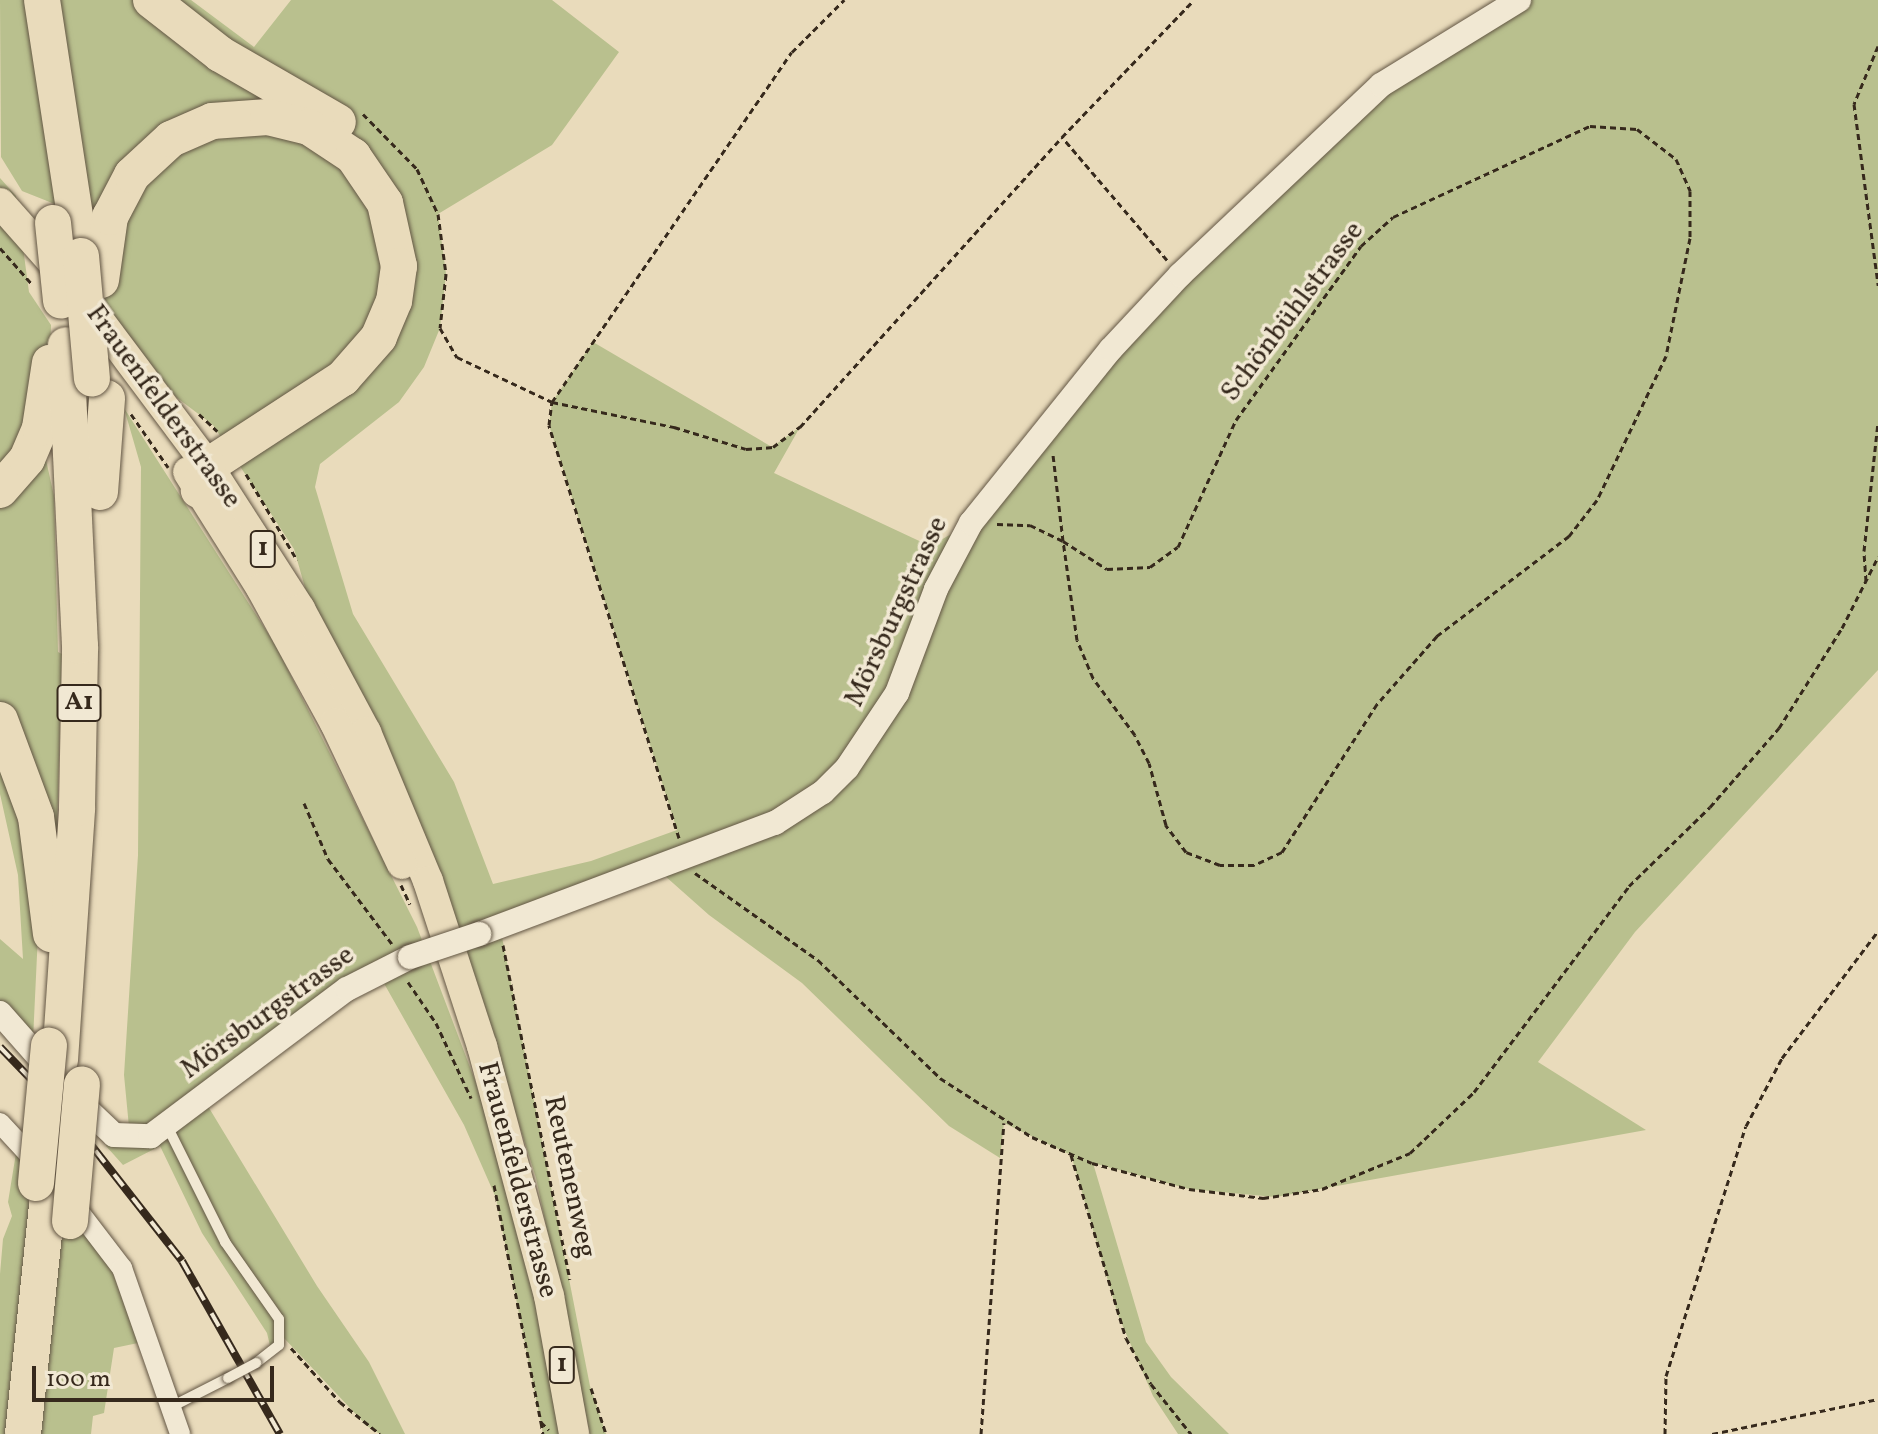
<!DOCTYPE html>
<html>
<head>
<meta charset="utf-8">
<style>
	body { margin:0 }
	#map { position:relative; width:1878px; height:1434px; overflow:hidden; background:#e9dbbb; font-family:Vollkorn,serif }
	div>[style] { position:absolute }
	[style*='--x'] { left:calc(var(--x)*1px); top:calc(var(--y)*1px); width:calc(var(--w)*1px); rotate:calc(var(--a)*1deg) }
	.green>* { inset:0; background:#b9c08e }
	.path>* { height:3px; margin-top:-1.5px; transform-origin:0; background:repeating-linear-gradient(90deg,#36291c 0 6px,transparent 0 10px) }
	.roads { filter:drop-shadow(0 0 2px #635644) drop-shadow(0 0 2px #635644) }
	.service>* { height:10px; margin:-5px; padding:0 5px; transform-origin:5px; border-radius:5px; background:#f1e8d3 }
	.minor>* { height:20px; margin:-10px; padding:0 10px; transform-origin:10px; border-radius:10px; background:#f1e8d3 }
	.tertiary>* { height:24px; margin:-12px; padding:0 12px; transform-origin:12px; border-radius:12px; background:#f1e8d3 }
	.primary>* { height:30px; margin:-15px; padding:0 15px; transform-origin:15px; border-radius:15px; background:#e9dbbb }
	.motorway>* { height:36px; margin:-18px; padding:0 18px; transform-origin:18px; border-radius:18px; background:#e9dbbb }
	.rail>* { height:8px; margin-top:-4px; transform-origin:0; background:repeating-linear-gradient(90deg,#f1e8d3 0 15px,#36291c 0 30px); box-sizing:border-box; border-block:2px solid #36291c }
	.bridges { filter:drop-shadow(0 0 2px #635644) drop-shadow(0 0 2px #635644) }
	.service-bridge>* { height:10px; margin:-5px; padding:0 5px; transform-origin:5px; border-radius:5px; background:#f1e8d3 }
	.tertiary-bridge>* { height:24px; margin:-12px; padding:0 12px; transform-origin:12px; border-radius:12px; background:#f1e8d3 }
	.motorway-bridge>* { height:36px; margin:-18px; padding:0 18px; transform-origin:18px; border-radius:18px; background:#e9dbbb }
	span { translate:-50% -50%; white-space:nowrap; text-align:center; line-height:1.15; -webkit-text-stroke:7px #f1e8d3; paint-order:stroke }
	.shield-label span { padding:2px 6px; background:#f1e8d3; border:2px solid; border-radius:6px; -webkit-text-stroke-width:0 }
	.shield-label { font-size:26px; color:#36291c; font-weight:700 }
	.street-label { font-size:28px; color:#36291c }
	.scale { position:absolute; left:32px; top:1366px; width:242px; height:36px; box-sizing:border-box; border:4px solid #36291c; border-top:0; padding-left:10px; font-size:24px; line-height:28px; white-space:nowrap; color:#36291c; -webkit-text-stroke:6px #f1e8d3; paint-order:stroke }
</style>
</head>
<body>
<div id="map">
	<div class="green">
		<i style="clip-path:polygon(0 0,191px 0,254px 47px,291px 0,552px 0,619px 52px,552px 145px,438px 214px,446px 274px,440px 328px,424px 367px,399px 402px,320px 464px,315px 487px,353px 614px,454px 782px,493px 884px,591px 861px,677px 830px,549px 425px,552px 402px,593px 342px,772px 447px,800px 427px,774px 473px,930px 546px,971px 523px,1049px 423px,1381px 85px,1519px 0,1878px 0,1878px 670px,1635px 932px,1538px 1062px,1646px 1130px,1276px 1197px,1189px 1189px,1093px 1163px,1146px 1342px,1171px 1377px,1229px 1434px,1178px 1434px,1153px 1396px,1118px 1315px,1071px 1155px,1004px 1123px,1000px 1158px,949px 1126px,802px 983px,709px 915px,656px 868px,500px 927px,590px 1386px,606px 1434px,590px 1434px,536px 1178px,466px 957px,310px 605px,294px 549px,213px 425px,176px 397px,101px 299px,100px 222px,22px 191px,1px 157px)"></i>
		<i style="clip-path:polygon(0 178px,16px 196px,29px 292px,51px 325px,46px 460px,54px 496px,58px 652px,62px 654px,56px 867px,0 720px)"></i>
		<i style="clip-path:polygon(124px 408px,276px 646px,417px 927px,493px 1128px,530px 1262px,561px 1434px,543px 1434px,496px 1198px,464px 1125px,377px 971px,203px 1098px,317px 1286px,369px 1362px,405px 1434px,380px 1434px,367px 1426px,283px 1337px,272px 1354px,267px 1333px,202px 1233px,160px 1146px,123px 1165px,106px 1146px,108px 1118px,129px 1127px,124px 1075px,138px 855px,141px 467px)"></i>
		<i style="clip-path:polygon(0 743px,39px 913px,33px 1040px,0 1002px,0 939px,23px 959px,18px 875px,0 794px)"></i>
		<i style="clip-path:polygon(18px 1141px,98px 1231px,138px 1343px,114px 1348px,104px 1413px,93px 1416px,91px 1434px,0 1434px,0 1274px,3px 1239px,12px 1216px,8px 1202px)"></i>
	</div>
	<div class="path">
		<i style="--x:1878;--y:46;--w:63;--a:112.5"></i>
		<i style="--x:1854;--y:104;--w:183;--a:82.4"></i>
		<i style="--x:363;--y:114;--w:77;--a:45.5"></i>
		<i style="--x:417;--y:169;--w:50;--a:65"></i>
		<i style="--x:438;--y:214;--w:61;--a:82.4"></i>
		<i style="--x:446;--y:274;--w:54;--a:96.3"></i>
		<i style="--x:440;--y:328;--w:34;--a:60"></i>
		<i style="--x:457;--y:357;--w:105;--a:25.3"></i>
		<i style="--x:552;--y:402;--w:125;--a:11.6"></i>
		<i style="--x:674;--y:427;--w:75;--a:17"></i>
		<i style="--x:746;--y:449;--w:27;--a:-4"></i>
		<i style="--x:773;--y:447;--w:34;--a:-37"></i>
		<i style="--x:800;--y:427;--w:391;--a:-47.9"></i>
		<i style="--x:1590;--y:126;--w:47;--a:3.7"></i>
		<i style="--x:1637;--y:129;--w:49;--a:37.6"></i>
		<i style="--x:1676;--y:159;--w:35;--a:66"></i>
		<i style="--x:1690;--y:191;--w:47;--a:90"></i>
		<i style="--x:1690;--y:238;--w:120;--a:101.5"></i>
		<i style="--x:1666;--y:356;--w:160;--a:115.6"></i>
		<i style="--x:1597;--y:500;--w:46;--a:127.9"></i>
		<i style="--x:1569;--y:536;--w:166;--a:142.9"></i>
		<i style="--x:1437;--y:636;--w:91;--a:131.4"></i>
		<i style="--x:1377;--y:704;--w:176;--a:122.7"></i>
		<i style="--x:1282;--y:852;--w:31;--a:155"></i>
		<i style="--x:1254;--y:865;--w:34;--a:180"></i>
		<i style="--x:1220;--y:865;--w:36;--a:-159"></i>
		<i style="--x:1186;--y:852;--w:34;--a:-127"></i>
		<i style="--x:1166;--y:825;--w:64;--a:-105.3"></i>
		<i style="--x:1149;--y:763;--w:31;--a:-117"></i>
		<i style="--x:1135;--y:735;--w:71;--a:-126.4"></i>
		<i style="--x:1093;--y:678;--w:41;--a:-112.8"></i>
		<i style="--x:1077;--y:640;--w:100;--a:-98"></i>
		<i style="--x:1063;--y:541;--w:52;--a:32.5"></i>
		<i style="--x:1107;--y:569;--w:43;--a:-2.7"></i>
		<i style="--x:1150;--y:567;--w:34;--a:-36"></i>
		<i style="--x:1178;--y:547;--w:140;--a:-65.5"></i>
		<i style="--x:1236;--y:420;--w:214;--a:-54.3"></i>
		<i style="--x:1361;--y:246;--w:43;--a:-42.2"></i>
		<i style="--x:1393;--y:217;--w:217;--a:-24.8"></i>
		<i style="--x:0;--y:248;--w:48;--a:48.4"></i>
		<i style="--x:1167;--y:260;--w:162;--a:-130.5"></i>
		<i style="--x:1062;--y:137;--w:190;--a:-46.1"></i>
		<i style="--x:131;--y:414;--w:65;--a:55.1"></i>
		<i style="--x:199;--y:414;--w:25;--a:43"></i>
		<i style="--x:246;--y:474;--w:100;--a:59.3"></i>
		<i style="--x:997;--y:524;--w:33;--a:2"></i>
		<i style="--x:1030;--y:525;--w:37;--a:26"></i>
		<i style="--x:1063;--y:541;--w:87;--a:-96.6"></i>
		<i style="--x:1866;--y:581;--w:30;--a:-94"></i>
		<i style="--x:1864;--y:551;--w:130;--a:-83.8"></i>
		<i style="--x:304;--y:803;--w:61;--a:66.8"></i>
		<i style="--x:328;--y:859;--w:106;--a:53"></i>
		<i style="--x:679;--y:838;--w:433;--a:-107.5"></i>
		<i style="--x:549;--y:425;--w:23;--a:-83"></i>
		<i style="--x:552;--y:402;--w:424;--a:-55.6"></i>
		<i style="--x:792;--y:52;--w:74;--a:-45"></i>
		<i style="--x:695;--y:873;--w:151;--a:35.3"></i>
		<i style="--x:818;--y:960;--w:170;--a:44"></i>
		<i style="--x:940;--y:1078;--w:109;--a:32.7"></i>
		<i style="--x:1032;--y:1137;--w:65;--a:23.4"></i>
		<i style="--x:1092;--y:1163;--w:100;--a:15"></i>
		<i style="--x:1189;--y:1189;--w:75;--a:6.9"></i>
		<i style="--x:1263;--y:1198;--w:60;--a:-8.7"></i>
		<i style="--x:1322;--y:1189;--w:95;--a:-22.2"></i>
		<i style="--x:1410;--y:1153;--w:88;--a:-43.6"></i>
		<i style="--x:1474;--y:1092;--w:258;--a:-53"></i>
		<i style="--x:1629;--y:886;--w:113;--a:-44.3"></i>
		<i style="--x:1710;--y:807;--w:105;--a:-48.9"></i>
		<i style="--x:1779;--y:728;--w:118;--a:-57.8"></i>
		<i style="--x:1842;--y:628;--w:80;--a:-63.1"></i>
		<i style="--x:401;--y:885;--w:21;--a:65"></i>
		<i style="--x:503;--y:945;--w:341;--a:78.7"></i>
		<i style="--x:408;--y:982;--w:50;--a:55.7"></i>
		<i style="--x:436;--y:1023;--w:83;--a:65"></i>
		<i style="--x:1071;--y:1155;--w:191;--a:73.3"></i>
		<i style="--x:1126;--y:1338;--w:52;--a:61.5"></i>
		<i style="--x:1151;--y:1384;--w:64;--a:51.3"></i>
		<i style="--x:494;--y:1185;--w:242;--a:78.8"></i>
		<i style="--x:541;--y:1422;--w:11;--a:45"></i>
		<i style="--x:291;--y:1348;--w:73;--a:47.8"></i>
		<i style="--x:340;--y:1402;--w:51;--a:38.7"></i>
		<i style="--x:591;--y:1388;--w:48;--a:71.9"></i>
		<i style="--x:541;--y:1422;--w:12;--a:81"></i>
		<i style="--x:981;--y:1434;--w:312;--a:-85.8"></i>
		<i style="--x:1665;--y:1434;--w:58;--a:-89"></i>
		<i style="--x:1666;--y:1376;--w:262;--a:-72.3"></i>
		<i style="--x:1746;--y:1126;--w:77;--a:-62.1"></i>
		<i style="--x:1782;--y:1058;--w:159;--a:-52.9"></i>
		<i style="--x:1712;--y:1434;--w:170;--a:-11.9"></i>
	</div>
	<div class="roads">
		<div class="service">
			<i style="--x:167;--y:1126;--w:130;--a:63.4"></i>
			<i style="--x:225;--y:1242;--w:94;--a:55"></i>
			<i style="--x:279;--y:1319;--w:26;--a:90"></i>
			<i style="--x:279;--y:1345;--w:29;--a:142"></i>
			<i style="--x:171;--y:1407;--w:64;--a:-27"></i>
		</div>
		<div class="minor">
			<i style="--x:0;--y:1123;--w:56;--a:47.2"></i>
			<i style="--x:70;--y:1200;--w:86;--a:52.6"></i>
			<i style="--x:122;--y:1268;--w:176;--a:70.7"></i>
		</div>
		<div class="tertiary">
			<i style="--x:479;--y:934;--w:316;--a:-20.6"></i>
			<i style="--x:775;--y:823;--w:57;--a:-32.9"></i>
			<i style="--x:823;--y:792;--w:34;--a:-45"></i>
			<i style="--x:847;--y:768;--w:90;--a:-56.3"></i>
			<i style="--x:897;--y:693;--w:111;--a:-69.4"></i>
			<i style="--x:936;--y:589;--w:75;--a:-62.1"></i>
			<i style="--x:971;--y:523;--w:223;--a:-51.2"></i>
			<i style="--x:1111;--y:349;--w:101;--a:-47"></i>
			<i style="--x:1180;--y:275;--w:277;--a:-43.4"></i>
			<i style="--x:1381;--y:85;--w:162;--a:-31.6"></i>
			<i style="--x:0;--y:1013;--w:79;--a:48.6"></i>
			<i style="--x:76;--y:1099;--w:52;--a:43.5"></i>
			<i style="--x:114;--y:1135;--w:37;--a:2"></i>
			<i style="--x:151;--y:1136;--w:245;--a:-36.9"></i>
			<i style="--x:347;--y:989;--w:71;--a:-26.9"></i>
		</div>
		<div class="primary">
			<i style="--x:0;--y:203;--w:108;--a:48.4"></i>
			<i style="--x:72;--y:284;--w:227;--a:53.2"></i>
			<i style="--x:208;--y:466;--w:170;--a:57.2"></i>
			<i style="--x:300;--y:609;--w:140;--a:61.8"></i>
			<i style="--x:366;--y:732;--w:161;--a:67.4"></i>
			<i style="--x:428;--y:881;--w:174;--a:71.9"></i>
			<i style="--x:482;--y:1046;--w:259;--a:75"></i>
			<i style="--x:549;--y:1296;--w:140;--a:79.7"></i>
			<i style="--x:188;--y:472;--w:137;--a:57.8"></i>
			<i style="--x:261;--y:588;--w:154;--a:61.3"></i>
			<i style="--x:335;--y:723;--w:156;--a:64.6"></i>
		</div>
		<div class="motorway">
			<i style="--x:42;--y:0;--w:259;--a:81.3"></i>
			<i style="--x:151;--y:0;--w:88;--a:38"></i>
			<i style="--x:220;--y:54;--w:136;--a:30"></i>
			<i style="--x:101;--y:280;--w:64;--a:-81.9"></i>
			<i style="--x:110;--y:217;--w:47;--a:-62.4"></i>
			<i style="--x:132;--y:175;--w:53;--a:-42.7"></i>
			<i style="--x:171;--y:139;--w:45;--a:-23.7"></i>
			<i style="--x:212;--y:121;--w:56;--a:-4.1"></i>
			<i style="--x:268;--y:117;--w:42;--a:13.7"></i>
			<i style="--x:309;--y:127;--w:53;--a:33.4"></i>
			<i style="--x:353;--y:156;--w:57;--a:55.8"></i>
			<i style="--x:385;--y:203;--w:65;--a:77.5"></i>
			<i style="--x:399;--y:266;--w:35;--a:98"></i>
			<i style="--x:394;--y:301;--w:39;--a:113"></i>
			<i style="--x:379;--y:337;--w:55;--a:131.3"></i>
			<i style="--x:343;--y:378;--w:161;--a:146.9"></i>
			<i style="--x:208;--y:466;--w:26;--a:111"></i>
			<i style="--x:0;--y:490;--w:41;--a:-48.9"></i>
			<i style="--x:27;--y:459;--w:34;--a:-67"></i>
			<i style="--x:40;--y:428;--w:66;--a:-81.3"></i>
			<i style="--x:100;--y:492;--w:94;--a:-85.7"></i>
			<i style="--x:0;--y:720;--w:103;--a:69.6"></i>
			<i style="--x:36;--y:817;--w:118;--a:82.7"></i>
			<i style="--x:60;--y:1060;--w:253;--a:-86.1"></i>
			<i style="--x:77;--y:808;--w:162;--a:-88.9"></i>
			<i style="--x:80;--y:646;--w:301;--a:-92.7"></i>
			<i style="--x:23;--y:1434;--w:238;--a:-84"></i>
		</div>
	</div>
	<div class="rail">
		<i style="--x:0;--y:1047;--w:111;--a:46.1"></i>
		<i style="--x:77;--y:1127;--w:170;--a:51.9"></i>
		<i style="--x:182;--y:1261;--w:199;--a:60.5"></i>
	</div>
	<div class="bridges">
		<div class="service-bridge">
			<i style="--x:228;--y:1378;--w:32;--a:-28"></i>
		</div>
		<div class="tertiary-bridge">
			<i style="--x:410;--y:957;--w:73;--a:-18.4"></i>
		</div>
		<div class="motorway-bridge">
			<i style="--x:53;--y:223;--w:78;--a:84.1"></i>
			<i style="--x:81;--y:256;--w:123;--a:84.9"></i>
			<i style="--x:36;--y:1183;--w:138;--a:-84.6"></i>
			<i style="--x:70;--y:1221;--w:137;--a:-85"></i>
		</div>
	</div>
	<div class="shield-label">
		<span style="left:263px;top:549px">1</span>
		<span style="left:79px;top:703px">A1</span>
		<span style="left:562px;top:1365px">1</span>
	</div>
	<div class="street-label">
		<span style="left:1293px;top:312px;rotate:-53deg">Schönbühlstrasse</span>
		<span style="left:163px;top:407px;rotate:54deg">Frauenfelderstrasse</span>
		<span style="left:897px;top:612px;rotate:-65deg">Mörsburgstrasse</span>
		<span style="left:268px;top:1013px;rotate:-36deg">Mörsburgstrasse</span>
		<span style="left:569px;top:1177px;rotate:78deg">Reutenenweg</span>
		<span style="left:517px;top:1180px;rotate:75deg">Frauenfelderstrasse</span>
	</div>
	<div class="scale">100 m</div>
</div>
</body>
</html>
